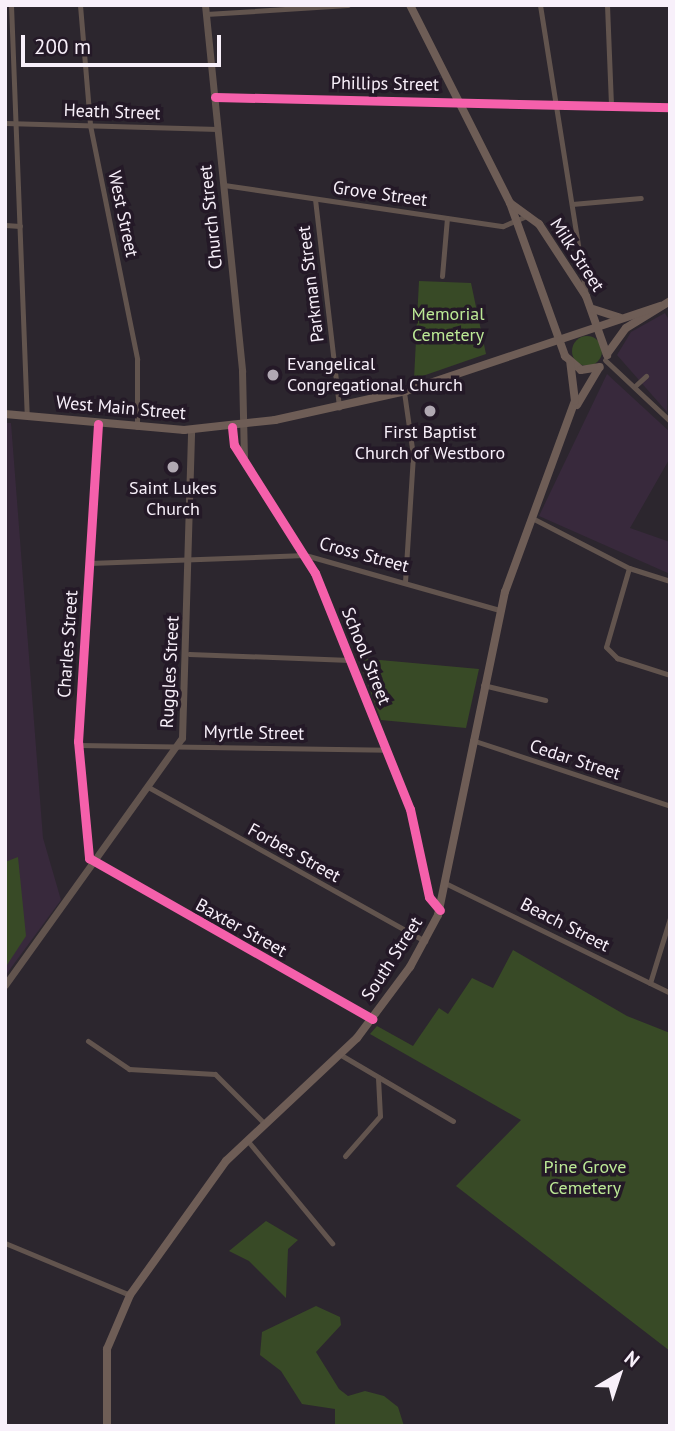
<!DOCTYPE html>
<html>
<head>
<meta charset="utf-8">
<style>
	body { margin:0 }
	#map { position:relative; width:675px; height:1431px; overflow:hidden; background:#2c262e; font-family:"PT Sans",sans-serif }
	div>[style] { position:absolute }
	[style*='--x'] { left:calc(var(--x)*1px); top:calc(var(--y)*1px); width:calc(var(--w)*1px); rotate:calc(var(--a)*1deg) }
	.built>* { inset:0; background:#38293c }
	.green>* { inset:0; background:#384a26 }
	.round { border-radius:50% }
	.minor>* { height:5px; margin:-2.5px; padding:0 2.5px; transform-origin:2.5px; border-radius:2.5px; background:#62544e }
	.tertiary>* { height:7px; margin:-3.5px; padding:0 3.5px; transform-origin:3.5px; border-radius:3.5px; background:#62544e }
	.secondary>* { height:8px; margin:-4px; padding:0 4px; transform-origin:4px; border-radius:4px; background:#6e5d56 }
	.cycleway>* { height:9px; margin:-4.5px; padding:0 4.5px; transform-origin:4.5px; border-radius:4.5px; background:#f560ab }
	.dots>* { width:19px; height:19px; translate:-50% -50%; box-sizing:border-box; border:4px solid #241927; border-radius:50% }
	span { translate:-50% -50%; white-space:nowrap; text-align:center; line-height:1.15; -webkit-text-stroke:7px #241927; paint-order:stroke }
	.street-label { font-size:18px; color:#f8f0fa }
	.park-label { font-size:18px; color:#bce996 }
	.poi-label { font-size:18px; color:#f8f0fa }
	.left { translate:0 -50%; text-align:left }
	.frame { position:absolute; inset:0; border:7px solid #f8f0fa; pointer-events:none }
	.north { position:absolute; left:584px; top:1340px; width:70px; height:70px; -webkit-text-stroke:5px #241927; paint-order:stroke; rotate:39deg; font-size:19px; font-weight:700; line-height:28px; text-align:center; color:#f8f0fa }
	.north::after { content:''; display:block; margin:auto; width:24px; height:32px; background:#f8f0fa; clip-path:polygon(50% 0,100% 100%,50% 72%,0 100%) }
	.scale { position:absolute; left:21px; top:35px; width:200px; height:32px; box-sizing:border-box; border:4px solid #f8f0fa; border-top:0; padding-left:9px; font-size:21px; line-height:24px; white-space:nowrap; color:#f8f0fa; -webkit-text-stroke:5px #241927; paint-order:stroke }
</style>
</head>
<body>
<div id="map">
	<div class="built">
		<i style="clip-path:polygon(665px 313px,670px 322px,667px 412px,617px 355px,631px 332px)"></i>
		<i style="clip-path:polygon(607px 374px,670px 432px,670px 458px,630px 528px,670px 542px,670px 574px,539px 516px)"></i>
		<i style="clip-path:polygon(5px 423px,11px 423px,43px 838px,61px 900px,5px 976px)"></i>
	</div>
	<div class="green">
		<i style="clip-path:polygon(419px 281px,471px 283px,486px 354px,414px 379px)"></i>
		<i class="round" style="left:572px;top:336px;width:30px;height:30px"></i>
		<i style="clip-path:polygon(358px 658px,479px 669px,466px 728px,381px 720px)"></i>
		<i style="clip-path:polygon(18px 857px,26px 936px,5px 968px,5px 862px)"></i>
		<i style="clip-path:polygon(513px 950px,627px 1016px,670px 1033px,670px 1351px,456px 1186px,521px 1120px,370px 1034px,377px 1026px,413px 1046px,439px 1008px,448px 1014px,472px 978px,493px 988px)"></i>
		<i style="clip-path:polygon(266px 1221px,298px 1240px,288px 1249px,286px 1298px,249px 1261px,229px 1251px)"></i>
		<i style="clip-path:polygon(316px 1306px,340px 1317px,341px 1325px,316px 1352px,339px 1389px,348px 1396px,365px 1391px,384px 1396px,398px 1407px,404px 1426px,335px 1426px,335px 1409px,302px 1404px,281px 1371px,260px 1355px,262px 1332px)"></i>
	</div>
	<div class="minor">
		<i style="--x:11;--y:5;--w:411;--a:87.8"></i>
		<i style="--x:80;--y:5;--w:120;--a:85.2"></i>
		<i style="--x:90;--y:125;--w:239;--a:78.6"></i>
		<i style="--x:137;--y:359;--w:68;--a:90"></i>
		<i style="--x:540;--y:5;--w:294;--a:81"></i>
		<i style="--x:607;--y:5;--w:100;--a:87.7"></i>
		<i style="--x:206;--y:14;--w:142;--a:-3.6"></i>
		<i style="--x:215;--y:97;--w:455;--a:1.3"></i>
		<i style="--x:5;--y:123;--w:213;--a:1.6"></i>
		<i style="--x:224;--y:185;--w:282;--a:8.4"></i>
		<i style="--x:503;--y:226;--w:28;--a:-23"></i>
		<i style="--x:315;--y:199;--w:210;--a:83.4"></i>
		<i style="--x:572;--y:204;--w:69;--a:-5"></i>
		<i style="--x:5;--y:225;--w:15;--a:4"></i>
		<i style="--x:442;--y:276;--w:58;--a:-85.1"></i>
		<i style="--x:605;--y:360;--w:89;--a:43.2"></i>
		<i style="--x:635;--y:386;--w:15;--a:-42"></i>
		<i style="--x:404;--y:392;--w:64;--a:81.9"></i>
		<i style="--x:413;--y:455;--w:128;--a:93.6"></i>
		<i style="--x:98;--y:424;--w:318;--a:93.6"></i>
		<i style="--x:78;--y:741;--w:118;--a:84.6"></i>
		<i style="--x:89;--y:858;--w:326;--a:29.6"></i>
		<i style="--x:532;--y:518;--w:109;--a:27.3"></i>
		<i style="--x:629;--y:568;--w:43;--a:17.6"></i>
		<i style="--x:89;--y:563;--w:216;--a:-2.1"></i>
		<i style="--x:305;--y:555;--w:203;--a:15.8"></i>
		<i style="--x:629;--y:568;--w:82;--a:106.2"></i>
		<i style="--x:606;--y:647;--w:16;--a:45"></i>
		<i style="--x:617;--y:658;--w:56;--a:17.8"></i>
		<i style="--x:189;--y:654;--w:161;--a:2.1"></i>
		<i style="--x:483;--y:685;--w:64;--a:13.6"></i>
		<i style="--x:472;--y:740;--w:209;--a:18.4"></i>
		<i style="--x:79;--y:745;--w:308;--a:0.9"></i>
		<i style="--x:150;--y:788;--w:315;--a:29.1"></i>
		<i style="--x:447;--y:884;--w:248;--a:26"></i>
		<i style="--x:650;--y:983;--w:68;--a:-72.9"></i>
		<i style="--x:88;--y:1041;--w:50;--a:34.3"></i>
		<i style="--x:129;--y:1069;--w:86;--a:3.3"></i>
		<i style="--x:215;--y:1074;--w:71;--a:45"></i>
		<i style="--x:341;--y:1055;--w:130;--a:30.5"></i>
		<i style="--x:247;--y:1140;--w:134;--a:50.5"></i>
		<i style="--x:345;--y:1156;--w:53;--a:-48.8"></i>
		<i style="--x:380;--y:1116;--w:39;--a:-93"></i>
		<i style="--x:5;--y:1243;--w:135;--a:22.6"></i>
	</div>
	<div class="tertiary">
		<i style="--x:205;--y:5;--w:368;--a:84.2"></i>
		<i style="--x:242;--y:371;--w:86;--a:88.7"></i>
		<i style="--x:232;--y:427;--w:18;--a:84"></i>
		<i style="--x:234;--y:445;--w:151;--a:57.7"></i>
		<i style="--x:315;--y:573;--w:254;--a:68.1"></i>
		<i style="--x:410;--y:809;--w:90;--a:77.8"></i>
		<i style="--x:429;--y:897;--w:17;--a:50"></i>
		<i style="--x:5;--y:985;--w:304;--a:-54.4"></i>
		<i style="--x:182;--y:738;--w:308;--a:-88.3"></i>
	</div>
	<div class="secondary">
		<i style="--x:410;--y:5;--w:222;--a:63.2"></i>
		<i style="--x:510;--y:203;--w:163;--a:70.2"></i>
		<i style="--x:565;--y:356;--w:21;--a:41"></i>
		<i style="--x:581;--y:370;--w:19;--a:-9"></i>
		<i style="--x:510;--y:203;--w:36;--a:36"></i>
		<i style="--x:539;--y:224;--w:86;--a:56.9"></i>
		<i style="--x:586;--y:296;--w:63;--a:70.4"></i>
		<i style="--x:593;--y:309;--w:28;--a:18"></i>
		<i style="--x:607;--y:354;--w:32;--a:-54"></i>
		<i style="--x:626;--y:328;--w:52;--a:-31.5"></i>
		<i style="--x:577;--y:405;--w:43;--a:-59.3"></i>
		<i style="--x:5;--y:414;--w:180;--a:5.1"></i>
		<i style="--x:184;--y:430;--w:92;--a:-6.3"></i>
		<i style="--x:275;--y:420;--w:134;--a:-12.5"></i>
		<i style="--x:406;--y:391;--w:268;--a:-18.5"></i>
		<i style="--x:107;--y:1426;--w:77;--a:-90"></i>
		<i style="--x:107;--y:1349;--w:59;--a:-66.9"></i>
		<i style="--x:130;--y:1295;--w:165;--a:-54.4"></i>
		<i style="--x:226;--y:1161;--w:180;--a:-43.2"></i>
		<i style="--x:357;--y:1038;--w:89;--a:-53.3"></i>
		<i style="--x:410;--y:967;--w:59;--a:-61.7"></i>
		<i style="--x:438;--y:915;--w:330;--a:-78.3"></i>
		<i style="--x:505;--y:592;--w:203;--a:-69.9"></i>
		<i style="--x:575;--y:401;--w:38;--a:-97"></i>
	</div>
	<div class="cycleway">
		<i style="--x:215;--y:97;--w:455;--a:1.3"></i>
		<i style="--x:98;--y:424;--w:318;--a:93.6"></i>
		<i style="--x:78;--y:741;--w:118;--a:84.6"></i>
		<i style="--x:89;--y:858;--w:326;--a:29.6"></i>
		<i style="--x:232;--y:427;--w:18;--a:84"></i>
		<i style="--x:234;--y:445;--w:151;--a:57.7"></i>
		<i style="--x:315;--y:573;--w:254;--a:68.1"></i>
		<i style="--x:410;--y:809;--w:90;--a:77.8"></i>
		<i style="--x:429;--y:897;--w:17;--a:50"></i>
	</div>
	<div class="dots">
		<i style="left:273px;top:375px;background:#b1a9b3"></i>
		<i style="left:430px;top:411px;background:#b1a9b3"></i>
		<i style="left:173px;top:467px;background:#b1a9b3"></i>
	</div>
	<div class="street-label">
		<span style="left:385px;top:84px;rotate:1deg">Phillips Street</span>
		<span style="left:112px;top:112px;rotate:2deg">Heath Street</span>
		<span style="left:380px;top:194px;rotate:8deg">Grove Street</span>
		<span style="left:123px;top:214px;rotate:78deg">West Street</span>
		<span style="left:211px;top:217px;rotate:-96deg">Church Street</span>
		<span style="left:577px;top:255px;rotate:57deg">Milk Street</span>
		<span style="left:311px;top:284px;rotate:-97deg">Parkman Street</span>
		<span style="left:121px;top:408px;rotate:5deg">West Main Street</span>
		<span style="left:364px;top:555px;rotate:15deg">Cross Street</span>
		<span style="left:68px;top:644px;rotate:-86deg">Charles Street</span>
		<span style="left:366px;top:656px;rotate:68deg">School Street</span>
		<span style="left:170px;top:672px;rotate:-87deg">Ruggles Street</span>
		<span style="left:254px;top:733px;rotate:1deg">Myrtle Street</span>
		<span style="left:575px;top:760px;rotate:18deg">Cedar Street</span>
		<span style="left:294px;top:853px;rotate:29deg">Forbes Street</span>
		<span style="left:565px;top:925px;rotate:27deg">Beach Street</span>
		<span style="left:241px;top:928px;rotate:29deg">Baxter Street</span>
		<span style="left:392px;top:959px;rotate:-57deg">South Street</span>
	</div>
	<div class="park-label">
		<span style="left:448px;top:325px">Memorial<br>Cemetery</span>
		<span style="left:585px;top:1178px">Pine Grove<br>Cemetery</span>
	</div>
	<div class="poi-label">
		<span class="left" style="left:287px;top:375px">Evangelical<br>Congregational Church</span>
		<span style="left:430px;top:443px">First Baptist<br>Church of Westboro</span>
		<span style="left:173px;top:499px">Saint Lukes<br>Church</span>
	</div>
	<div class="frame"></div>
	<div class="north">N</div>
	<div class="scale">200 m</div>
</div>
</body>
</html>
